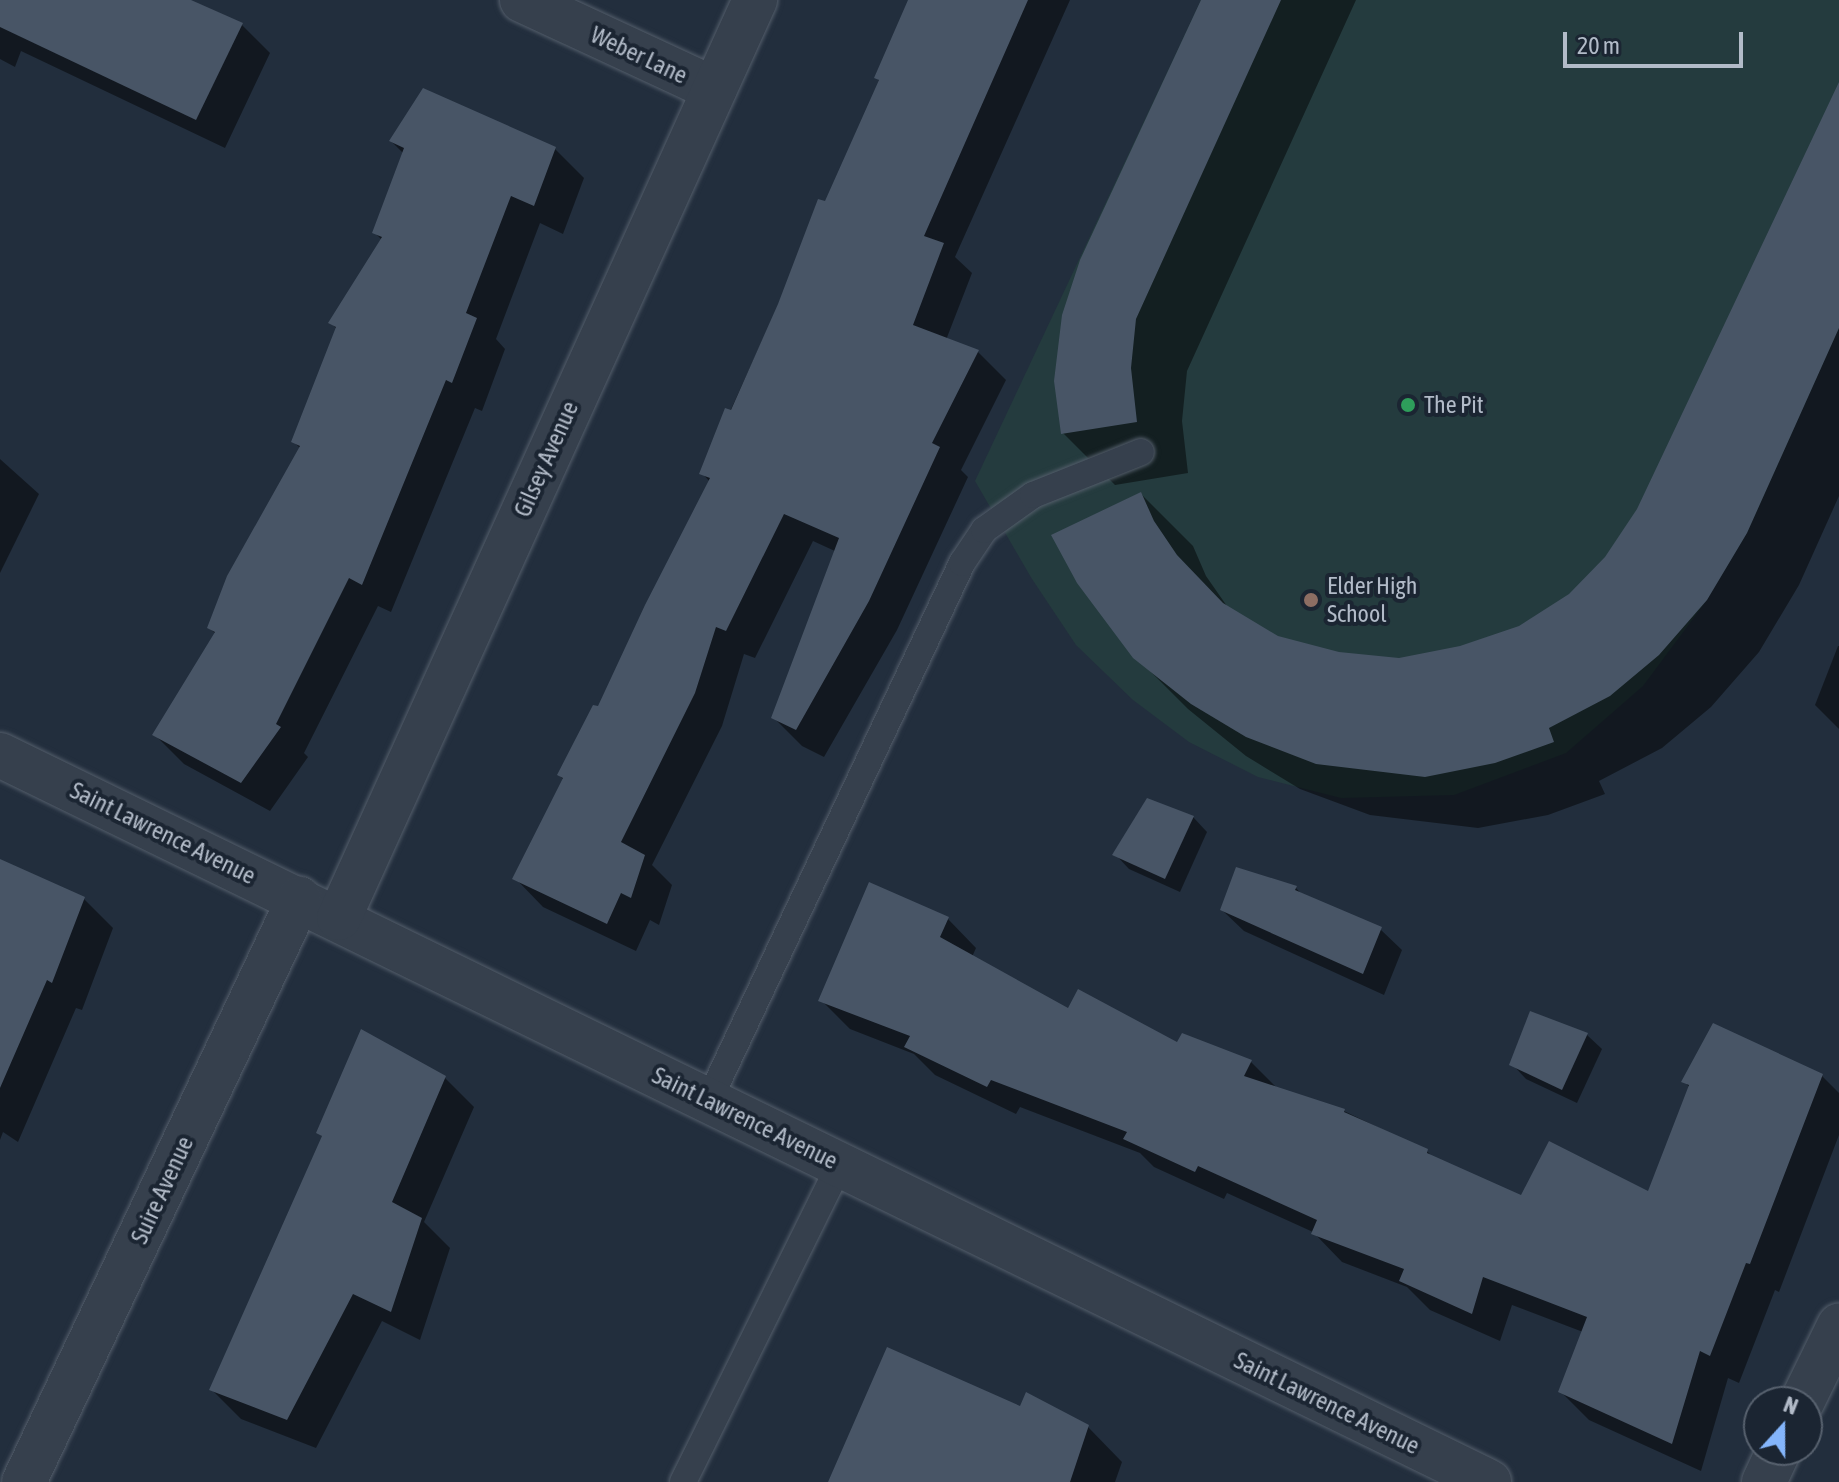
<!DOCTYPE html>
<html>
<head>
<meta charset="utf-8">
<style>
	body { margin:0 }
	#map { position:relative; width:1839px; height:1482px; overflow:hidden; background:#222e3d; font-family:"Asap Condensed",sans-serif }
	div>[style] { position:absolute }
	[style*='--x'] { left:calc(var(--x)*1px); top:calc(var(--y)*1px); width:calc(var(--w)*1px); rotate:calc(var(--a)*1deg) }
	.green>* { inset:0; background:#243b3e }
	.shadow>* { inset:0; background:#0007 }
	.building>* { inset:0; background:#485566 }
	.roads { filter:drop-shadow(0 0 2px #545e6b) drop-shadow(0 0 2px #545e6b) }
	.lane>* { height:26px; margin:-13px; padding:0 13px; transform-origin:13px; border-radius:13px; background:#36404d }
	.street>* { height:44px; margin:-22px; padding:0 22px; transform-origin:22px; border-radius:22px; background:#36404d }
	.dots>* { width:22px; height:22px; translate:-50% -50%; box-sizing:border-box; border:4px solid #1b2532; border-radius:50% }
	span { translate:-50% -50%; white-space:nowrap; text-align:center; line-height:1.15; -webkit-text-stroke:8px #1b2532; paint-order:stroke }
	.street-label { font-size:24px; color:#b2bbc8 }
	.poi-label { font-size:24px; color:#b2bbc8 }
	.left { translate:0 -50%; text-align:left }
	.north { position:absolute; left:1743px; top:1386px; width:80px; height:80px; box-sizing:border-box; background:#1b2532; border:2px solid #57616e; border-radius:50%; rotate:21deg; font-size:22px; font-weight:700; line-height:32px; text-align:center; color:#b2bbc8 }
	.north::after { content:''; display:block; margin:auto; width:28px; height:36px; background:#84b5fb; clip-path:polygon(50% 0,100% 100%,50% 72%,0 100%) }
	.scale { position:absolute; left:1563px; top:32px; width:180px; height:36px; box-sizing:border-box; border:4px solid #b2bbc8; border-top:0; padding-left:10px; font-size:24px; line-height:28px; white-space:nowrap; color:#b2bbc8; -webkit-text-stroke:6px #1b2532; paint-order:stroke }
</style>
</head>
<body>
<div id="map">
	<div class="green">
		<i style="clip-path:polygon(1201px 0,1839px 0,1839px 328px,1747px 533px,1707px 600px,1643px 686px,1566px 753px,1454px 795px,1341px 798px,1258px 777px,1189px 742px,1133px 700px,1076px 645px,1032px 579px,975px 481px)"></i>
	</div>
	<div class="shadow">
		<i style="clip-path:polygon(0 0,186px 0,241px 24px,270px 53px,225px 148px,21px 51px,15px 67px,0 59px)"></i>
		<i style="clip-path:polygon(909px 0,1070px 0,955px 257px,972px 273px,946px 340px,978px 352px,1006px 380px,961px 470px,968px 477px,897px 630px,824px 757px,802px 746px,773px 717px,837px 552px,813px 541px,755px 658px,744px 654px,722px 726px,652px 865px,672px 885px,659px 925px,650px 920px,636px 951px,543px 907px,515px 878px,564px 780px,559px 775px,599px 709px,710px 482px,702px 473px,880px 82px,876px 77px)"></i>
		<i style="clip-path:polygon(1204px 0,1356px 0,1187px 371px,1182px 421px,1188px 473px,1115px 485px,1063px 433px)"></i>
		<i style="clip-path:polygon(1839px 86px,1839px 496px,1799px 585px,1759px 652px,1711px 707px,1662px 748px,1599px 781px,1605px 794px,1548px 815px,1478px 828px,1370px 815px,1300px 789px,1246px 756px,1188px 709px,1135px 656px,1141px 494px,1193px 546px,1206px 576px,1229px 609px,1278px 638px,1339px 654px,1399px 660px,1460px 648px,1520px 628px,1571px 596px,1607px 558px,1639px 510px)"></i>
		<i style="clip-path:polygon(391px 141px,555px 149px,584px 178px,563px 234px,540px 223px,496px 339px,505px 349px,482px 411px,475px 408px,391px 612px,378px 606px,304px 753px,308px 757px,270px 811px,184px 764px,155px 735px,216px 634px,209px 628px,301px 449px,294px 442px,337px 329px,331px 323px,382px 240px,374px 232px,404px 154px)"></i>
		<i style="clip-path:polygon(0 459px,39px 494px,0 573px)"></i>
		<i style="clip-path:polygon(1838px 646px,1839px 646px,1839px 729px,1815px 705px)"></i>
		<i style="clip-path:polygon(1193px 817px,1207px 832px,1180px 892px,1129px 869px,1115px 854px)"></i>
		<i style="clip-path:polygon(0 861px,84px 899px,113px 928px,82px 1010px,76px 1008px,18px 1142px,3px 1132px,0 1140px)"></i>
		<i style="clip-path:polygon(1296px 888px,1304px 897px,1380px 929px,1402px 950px,1384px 995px,1244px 931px,1222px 910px)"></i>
		<i style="clip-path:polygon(948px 919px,976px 948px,972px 957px,1069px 1010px,1178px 1044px,1183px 1036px,1251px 1062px,1278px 1089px,1344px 1111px,1427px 1151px,1434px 1159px,1522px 1198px,1650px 1194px,1690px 1088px,1684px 1081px,1822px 1076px,1839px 1093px,1839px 1135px,1779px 1292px,1775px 1290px,1739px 1383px,1728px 1378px,1701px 1471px,1589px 1420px,1560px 1391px,1583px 1332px,1512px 1305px,1500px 1341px,1430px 1310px,1407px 1287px,1342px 1262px,1313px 1232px,1227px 1193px,1224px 1199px,1154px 1167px,1140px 1153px,1020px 1107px,1016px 1114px,935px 1075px,914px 1054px,850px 1029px,821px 1000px)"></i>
		<i style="clip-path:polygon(1531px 1014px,1587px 1035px,1602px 1049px,1577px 1103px,1526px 1079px,1512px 1064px)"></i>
		<i style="clip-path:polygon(444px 1077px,474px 1107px,424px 1222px,450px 1248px,420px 1340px,382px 1321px,316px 1448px,241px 1419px,212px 1390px,323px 1137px,319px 1133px)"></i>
		<i style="clip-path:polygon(1021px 1409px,1088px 1427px,1122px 1462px,1115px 1482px,830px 1482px)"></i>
	</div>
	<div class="building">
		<i style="clip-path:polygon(0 0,191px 0,243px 23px,196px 120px,0 27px)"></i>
		<i style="clip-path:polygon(908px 0,1028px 0,924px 236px,944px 243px,913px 325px,979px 350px,932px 443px,940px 447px,869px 601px,796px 730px,771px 718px,839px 538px,784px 514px,726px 631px,716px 627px,695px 693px,621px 842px,645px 855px,631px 898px,621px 893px,607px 924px,512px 879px,563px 778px,557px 775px,593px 705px,598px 706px,645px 605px,710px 478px,699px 474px,725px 408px,731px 410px,778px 304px,818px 199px,825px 201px,879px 80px,874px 78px)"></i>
		<i style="clip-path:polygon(1201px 0,1281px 0,1136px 319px,1131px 368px,1137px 422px,1061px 434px,1054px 381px,1062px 315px,1080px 260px)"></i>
		<i style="clip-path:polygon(1839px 82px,1839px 328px,1747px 533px,1707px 600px,1659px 655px,1610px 696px,1549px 728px,1554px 742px,1495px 763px,1425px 777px,1316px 764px,1246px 737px,1191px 704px,1133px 658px,1077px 583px,1051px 535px,1141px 492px,1154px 521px,1177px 555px,1223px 603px,1278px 636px,1339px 652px,1399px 658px,1460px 646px,1519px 626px,1569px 594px,1605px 557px,1637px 509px)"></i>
		<i style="clip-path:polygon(423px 88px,556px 147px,534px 206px,511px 196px,466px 313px,477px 318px,452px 383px,446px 380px,362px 585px,349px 578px,276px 724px,281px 727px,241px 783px,152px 735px,215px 632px,207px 628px,227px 576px,300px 446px,291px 442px,336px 327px,328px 323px,382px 237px,372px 233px,404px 148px,389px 141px)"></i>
		<i style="clip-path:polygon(1147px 798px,1194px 816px,1165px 879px,1112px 855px)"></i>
		<i style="clip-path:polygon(0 859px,85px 897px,52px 983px,47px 980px,0 1088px)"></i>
		<i style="clip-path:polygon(1236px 867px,1297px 886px,1295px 890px,1382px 927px,1363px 974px,1220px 910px)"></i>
		<i style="clip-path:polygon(869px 882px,949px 917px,940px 937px,1068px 1008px,1078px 989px,1177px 1042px,1182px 1033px,1252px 1060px,1244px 1076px,1345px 1109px,1344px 1112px,1428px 1149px,1427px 1153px,1521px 1195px,1549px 1141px,1648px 1191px,1689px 1085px,1681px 1082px,1713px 1023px,1823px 1074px,1750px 1264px,1746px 1263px,1710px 1356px,1700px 1351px,1672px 1444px,1558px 1392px,1587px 1317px,1483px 1277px,1472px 1314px,1399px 1281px,1404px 1269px,1311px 1234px,1317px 1220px,1198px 1166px,1195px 1172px,1123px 1139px,1127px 1132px,991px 1080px,987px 1087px,904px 1047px,910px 1036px,818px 1001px)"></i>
		<i style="clip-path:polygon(1530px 1011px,1588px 1033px,1562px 1090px,1509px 1065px)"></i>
		<i style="clip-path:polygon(361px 1029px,446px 1076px,392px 1202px,422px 1218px,391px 1312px,353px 1294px,287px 1420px,209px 1390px,322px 1136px,316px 1133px)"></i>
		<i style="clip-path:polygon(887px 1347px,1020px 1406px,1026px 1392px,1089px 1425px,1070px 1482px,828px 1482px)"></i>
	</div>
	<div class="roads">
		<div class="lane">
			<i style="--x:709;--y:1100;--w:594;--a:-64.77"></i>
			<i style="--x:962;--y:563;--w:40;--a:-56"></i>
			<i style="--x:984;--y:530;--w:60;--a:-35.5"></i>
			<i style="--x:1033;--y:495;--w:116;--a:-21.7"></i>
			<i style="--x:683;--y:1482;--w:355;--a:-63.7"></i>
		</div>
		<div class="street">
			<i style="--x:522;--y:0;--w:212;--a:24.9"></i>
			<i style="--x:0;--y:755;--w:1657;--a:26.02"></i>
			<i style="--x:339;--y:918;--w:1008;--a:-65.62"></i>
			<i style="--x:1802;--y:1402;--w:85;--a:-64"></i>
			<i style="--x:24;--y:1482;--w:645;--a:-64.75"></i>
			<i style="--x:1764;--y:1482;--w:35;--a:-65"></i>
		</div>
	</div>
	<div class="dots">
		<i style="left:1408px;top:405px;background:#2e9e5b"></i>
		<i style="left:1311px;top:600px;background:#8d6e63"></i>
	</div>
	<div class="street-label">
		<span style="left:639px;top:55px;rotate:25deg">Weber Lane</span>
		<span style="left:546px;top:459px;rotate:-66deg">Gilsey Avenue</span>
		<span style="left:163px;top:833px;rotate:26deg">Saint Lawrence Avenue</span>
		<span style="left:745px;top:1118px;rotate:26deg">Saint Lawrence Avenue</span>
		<span style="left:162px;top:1190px;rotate:-65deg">Suire Avenue</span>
		<span style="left:1327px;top:1403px;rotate:26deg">Saint Lawrence Avenue</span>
	</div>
	<div class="poi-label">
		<span class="left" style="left:1424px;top:405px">The Pit</span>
		<span class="left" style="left:1327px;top:600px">Elder High<br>School</span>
	</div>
	<div class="north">N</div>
	<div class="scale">20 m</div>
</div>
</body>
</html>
